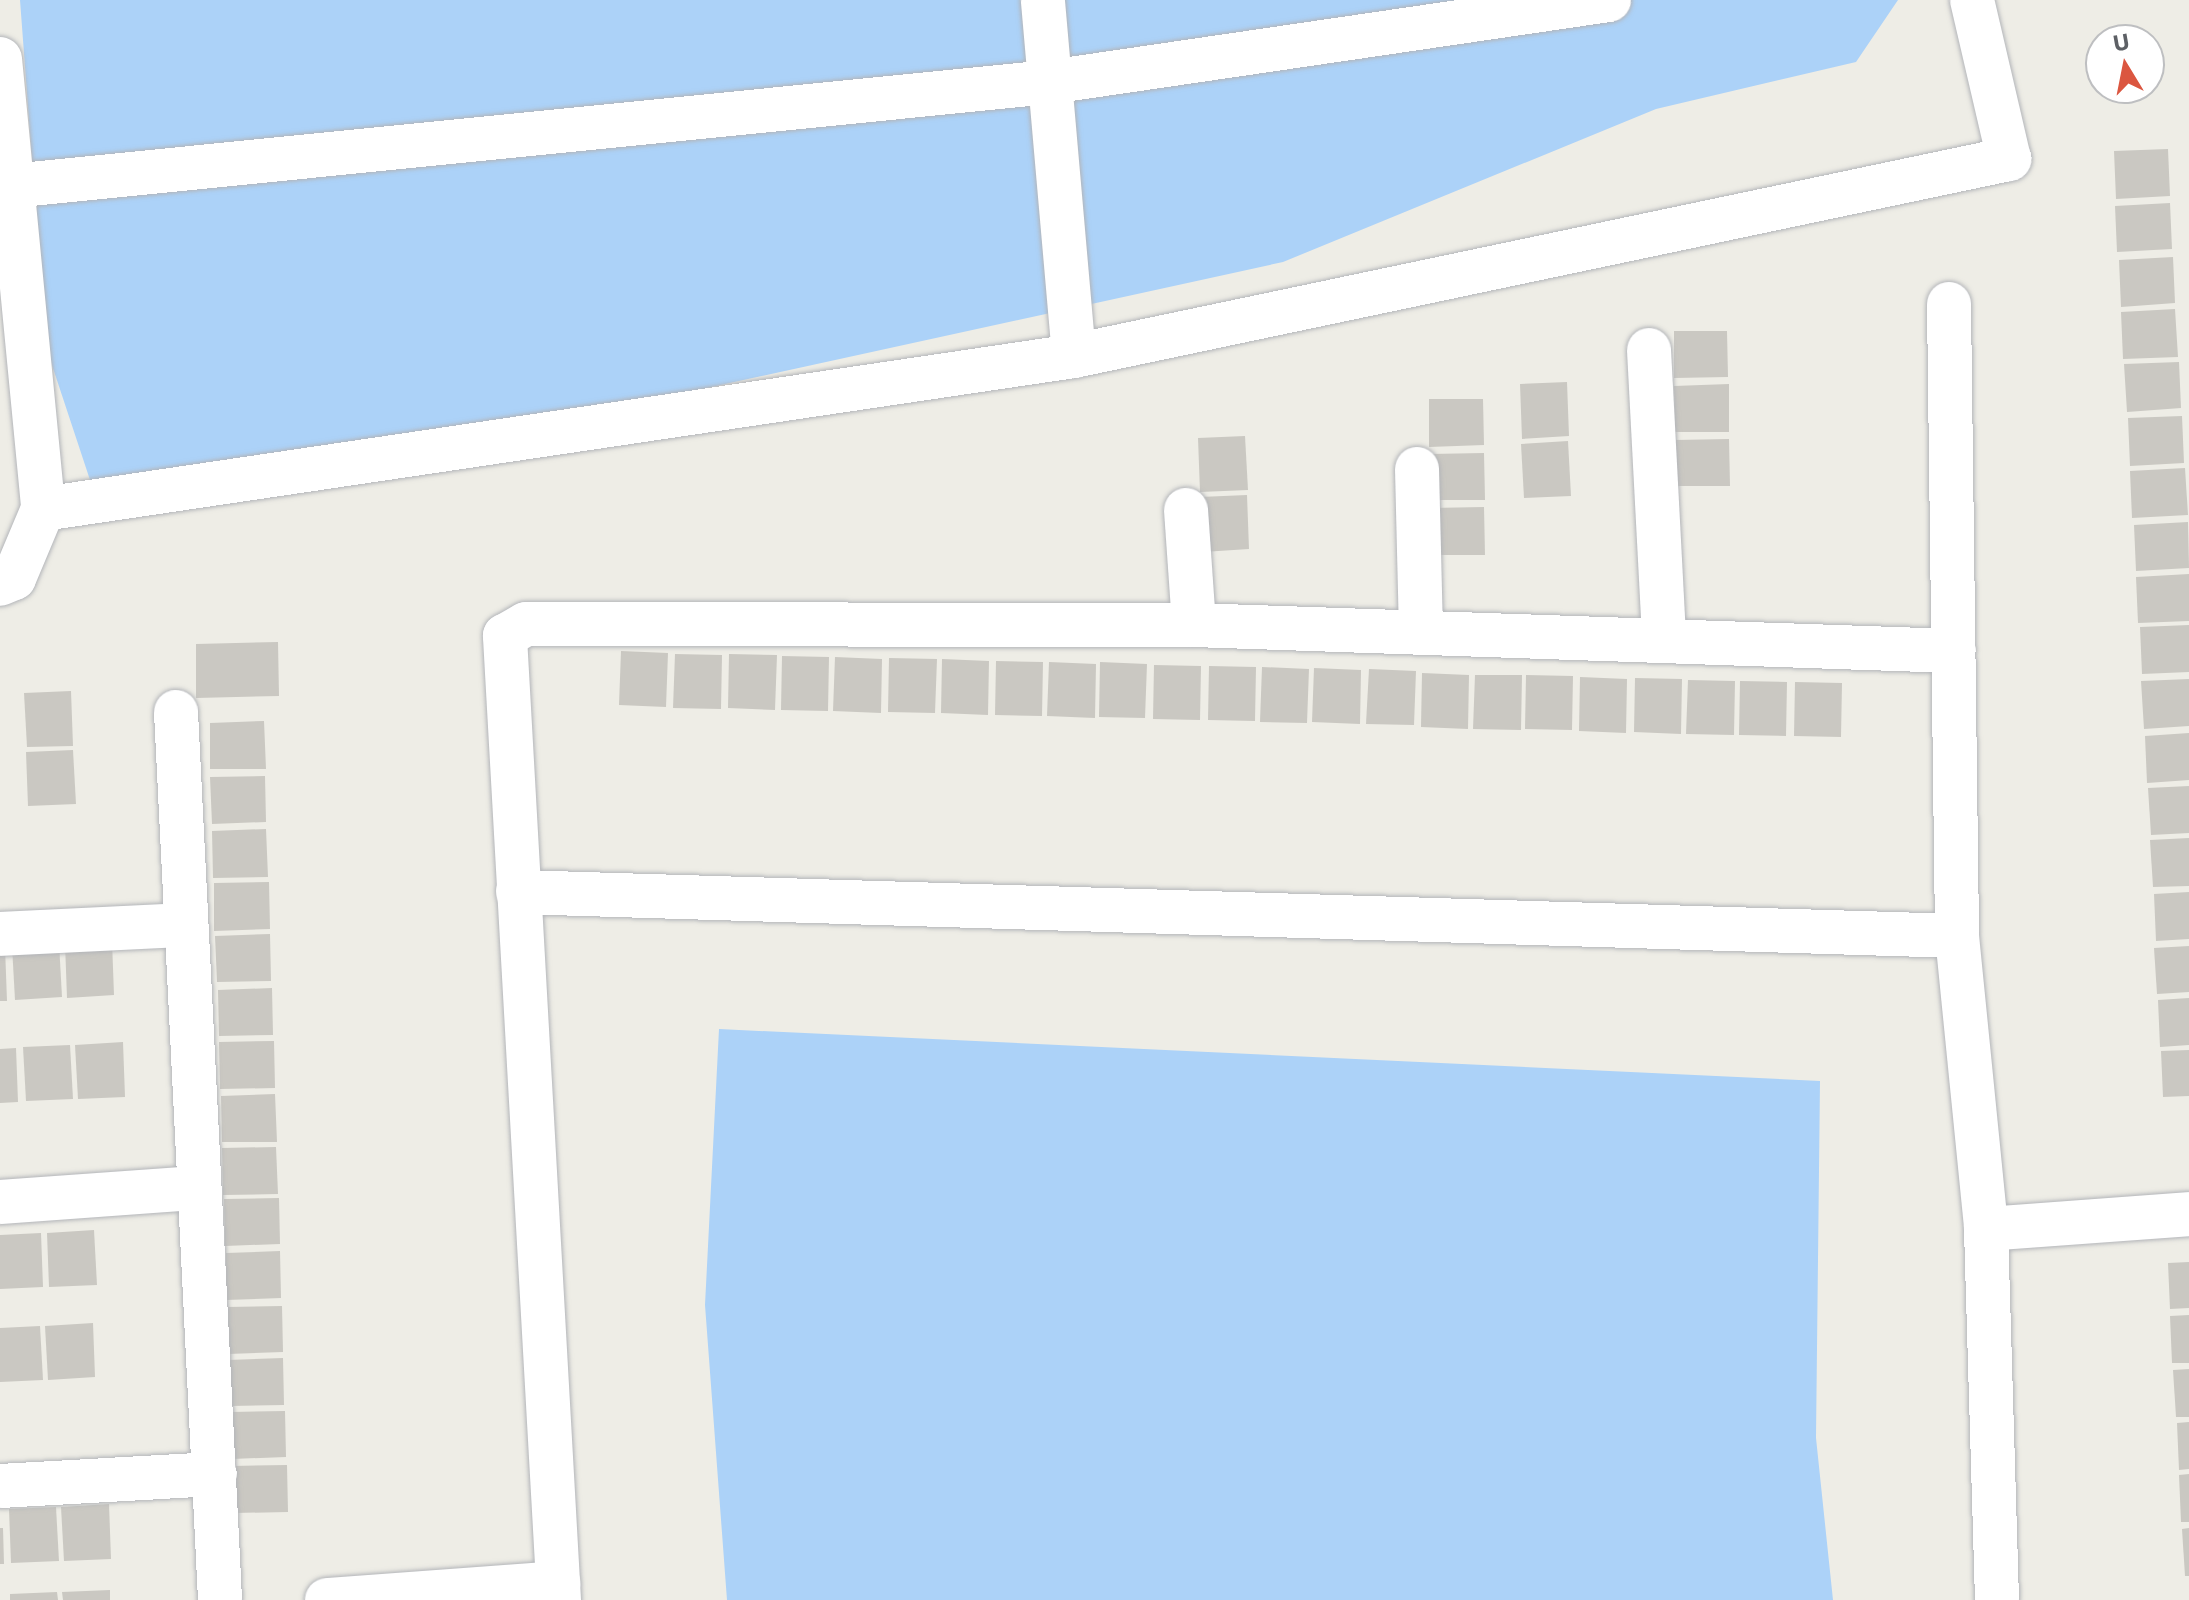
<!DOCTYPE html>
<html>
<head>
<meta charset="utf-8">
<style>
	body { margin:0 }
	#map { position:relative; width:2189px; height:1600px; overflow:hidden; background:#eeede6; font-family:Commissioner,sans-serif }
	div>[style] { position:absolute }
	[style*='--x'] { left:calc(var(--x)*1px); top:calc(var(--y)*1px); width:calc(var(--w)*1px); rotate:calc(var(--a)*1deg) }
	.water>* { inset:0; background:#acd2f8 }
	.building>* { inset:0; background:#cac8c2 }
	.roads { filter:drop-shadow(0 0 2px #b3b5b9) drop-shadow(0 0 2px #b3b5b9) }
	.minor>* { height:44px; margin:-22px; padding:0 22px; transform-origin:22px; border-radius:22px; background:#fff }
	span { translate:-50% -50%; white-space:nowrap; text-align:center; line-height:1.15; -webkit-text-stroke:6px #fff; paint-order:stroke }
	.north { position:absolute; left:2085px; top:24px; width:80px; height:80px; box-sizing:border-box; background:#fff; border:2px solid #bebfc1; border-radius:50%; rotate:350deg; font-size:22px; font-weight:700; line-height:32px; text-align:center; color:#5d6065 }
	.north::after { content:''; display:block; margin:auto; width:28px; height:36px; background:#db5640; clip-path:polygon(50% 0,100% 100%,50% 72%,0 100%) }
</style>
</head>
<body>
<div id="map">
	<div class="water">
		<i style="clip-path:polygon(20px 0,1898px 0,1856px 62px,1656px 109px,1283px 262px,168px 506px,90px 480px,46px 347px)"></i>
		<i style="clip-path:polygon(719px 1029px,1820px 1081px,1816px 1438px,1833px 1600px,727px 1600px,705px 1305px)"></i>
	</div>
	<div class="building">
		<i style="clip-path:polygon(2168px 149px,2170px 196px,2116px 199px,2114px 151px)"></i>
		<i style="clip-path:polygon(2170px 203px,2172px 249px,2117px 252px,2115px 206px)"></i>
		<i style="clip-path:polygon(2173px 257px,2175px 303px,2121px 307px,2119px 260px)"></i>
		<i style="clip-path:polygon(2175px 309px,2178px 357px,2123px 359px,2121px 312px)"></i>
		<i style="clip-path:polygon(1674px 331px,1727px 331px,1728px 377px,1674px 378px)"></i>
		<i style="clip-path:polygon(2179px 362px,2181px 408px,2127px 412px,2124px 364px)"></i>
		<i style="clip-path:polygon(1567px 382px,1569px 436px,1522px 439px,1520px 384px)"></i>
		<i style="clip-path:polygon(1729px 384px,1729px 432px,1675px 432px,1674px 386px)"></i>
		<i style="clip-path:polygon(1429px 399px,1483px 399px,1484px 445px,1429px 447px)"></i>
		<i style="clip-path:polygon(2182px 416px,2184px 463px,2130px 466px,2128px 418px)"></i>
		<i style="clip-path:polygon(1245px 436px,1248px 490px,1200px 492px,1198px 438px)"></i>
		<i style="clip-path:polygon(1729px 439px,1730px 486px,1675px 486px,1675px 440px)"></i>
		<i style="clip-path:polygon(1568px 441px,1571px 496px,1524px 498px,1521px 444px)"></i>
		<i style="clip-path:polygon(1484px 453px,1485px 500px,1431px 500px,1430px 454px)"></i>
		<i style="clip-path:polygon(2185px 468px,2188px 515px,2132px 518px,2130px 471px)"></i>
		<i style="clip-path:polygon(1247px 495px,1249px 549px,1203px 552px,1200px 497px)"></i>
		<i style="clip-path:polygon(1484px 507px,1485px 555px,1430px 555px,1430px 508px)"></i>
		<i style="clip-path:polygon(2188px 522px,2189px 568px,2136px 571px,2134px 525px)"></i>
		<i style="clip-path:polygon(2189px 574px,2189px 621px,2138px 623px,2136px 577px)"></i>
		<i style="clip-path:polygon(2189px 625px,2189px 672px,2142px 674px,2140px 627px)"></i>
		<i style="clip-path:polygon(278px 642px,279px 696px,196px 698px,196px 644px)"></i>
		<i style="clip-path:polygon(621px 651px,668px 653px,666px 707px,619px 705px)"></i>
		<i style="clip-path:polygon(675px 654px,722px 655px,721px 709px,673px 708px)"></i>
		<i style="clip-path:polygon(729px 654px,777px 655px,775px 710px,728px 708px)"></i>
		<i style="clip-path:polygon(782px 656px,829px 657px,828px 711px,781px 710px)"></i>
		<i style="clip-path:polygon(835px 657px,882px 659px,881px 713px,833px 711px)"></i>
		<i style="clip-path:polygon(889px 658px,937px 659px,935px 713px,888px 712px)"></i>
		<i style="clip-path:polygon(942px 659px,989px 661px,988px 715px,941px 713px)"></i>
		<i style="clip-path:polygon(996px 661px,1043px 662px,1042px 716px,995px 715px)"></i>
		<i style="clip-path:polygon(1049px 662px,1096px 664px,1095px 718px,1047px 716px)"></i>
		<i style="clip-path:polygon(1100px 662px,1147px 664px,1145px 718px,1099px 717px)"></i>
		<i style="clip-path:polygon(1154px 665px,1201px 666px,1200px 720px,1153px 719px)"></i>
		<i style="clip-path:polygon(1209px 666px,1256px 667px,1255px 721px,1208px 720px)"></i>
		<i style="clip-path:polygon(1262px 667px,1309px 669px,1307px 723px,1260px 722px)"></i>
		<i style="clip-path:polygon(1314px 668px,1361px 670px,1360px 724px,1312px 722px)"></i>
		<i style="clip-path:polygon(1369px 669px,1416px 671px,1414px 725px,1366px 724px)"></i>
		<i style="clip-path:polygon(1422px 673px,1469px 675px,1468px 729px,1421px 727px)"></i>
		<i style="clip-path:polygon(1475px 675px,1522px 675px,1521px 730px,1473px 729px)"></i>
		<i style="clip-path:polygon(1526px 675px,1573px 676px,1572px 730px,1525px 729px)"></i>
		<i style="clip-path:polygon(1580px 677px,1627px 679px,1626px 733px,1579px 731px)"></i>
		<i style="clip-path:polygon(1635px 678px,1682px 679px,1681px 734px,1634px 732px)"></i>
		<i style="clip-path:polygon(2189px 679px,2189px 726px,2144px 729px,2141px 681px)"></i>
		<i style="clip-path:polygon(1688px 680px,1735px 681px,1734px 735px,1686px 734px)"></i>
		<i style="clip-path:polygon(1740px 681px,1787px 682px,1786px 736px,1739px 735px)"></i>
		<i style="clip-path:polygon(1795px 682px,1842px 683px,1841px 737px,1794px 736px)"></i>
		<i style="clip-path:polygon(71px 691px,73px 746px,27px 747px,24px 693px)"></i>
		<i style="clip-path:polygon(264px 721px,266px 769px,210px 769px,210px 723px)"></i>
		<i style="clip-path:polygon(2189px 733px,2189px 780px,2147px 783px,2145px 736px)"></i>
		<i style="clip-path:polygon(73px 750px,76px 804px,28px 806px,26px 752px)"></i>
		<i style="clip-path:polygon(265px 776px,266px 822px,212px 824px,210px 777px)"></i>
		<i style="clip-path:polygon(2189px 786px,2189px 833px,2151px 835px,2148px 788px)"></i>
		<i style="clip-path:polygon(266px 829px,268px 877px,213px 878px,212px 831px)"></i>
		<i style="clip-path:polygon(2189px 838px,2189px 886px,2153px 887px,2150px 840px)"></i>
		<i style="clip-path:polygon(269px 882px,270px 929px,214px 931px,214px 883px)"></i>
		<i style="clip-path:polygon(2189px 892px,2189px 939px,2156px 941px,2154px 894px)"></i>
		<i style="clip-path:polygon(270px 934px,271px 981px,217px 982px,215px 936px)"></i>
		<i style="clip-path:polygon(112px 941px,114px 995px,67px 998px,65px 943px)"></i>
		<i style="clip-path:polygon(59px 943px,62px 997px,15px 1000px,12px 946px)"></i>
		<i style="clip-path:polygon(2189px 946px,2189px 992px,2157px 994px,2154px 948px)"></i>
		<i style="clip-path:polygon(0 947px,5px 947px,7px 1001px,0 1001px)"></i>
		<i style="clip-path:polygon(272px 988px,273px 1035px,219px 1036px,218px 990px)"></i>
		<i style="clip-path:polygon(2189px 998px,2189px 1045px,2160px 1047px,2158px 1000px)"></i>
		<i style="clip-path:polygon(274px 1041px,275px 1088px,220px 1089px,219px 1042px)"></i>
		<i style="clip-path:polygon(123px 1042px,125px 1097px,78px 1099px,75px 1045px)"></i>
		<i style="clip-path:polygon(70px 1045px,73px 1099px,26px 1101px,23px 1047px)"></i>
		<i style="clip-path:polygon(16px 1048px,18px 1102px,0 1103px,0 1049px)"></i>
		<i style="clip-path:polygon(2189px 1050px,2189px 1096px,2163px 1097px,2161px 1051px)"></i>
		<i style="clip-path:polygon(275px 1094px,277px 1142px,222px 1142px,221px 1096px)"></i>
		<i style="clip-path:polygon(276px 1147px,278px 1194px,223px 1195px,222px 1148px)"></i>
		<i style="clip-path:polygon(279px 1198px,280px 1244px,225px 1246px,224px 1199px)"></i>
		<i style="clip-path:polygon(94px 1230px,97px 1285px,49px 1287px,47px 1233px)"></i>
		<i style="clip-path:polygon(41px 1233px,43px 1287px,0 1289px,0 1235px)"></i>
		<i style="clip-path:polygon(280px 1251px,281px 1298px,226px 1300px,226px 1253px)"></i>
		<i style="clip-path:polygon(2189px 1262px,2189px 1308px,2170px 1309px,2168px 1263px)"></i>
		<i style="clip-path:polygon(282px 1306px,283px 1352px,228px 1354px,227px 1307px)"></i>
		<i style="clip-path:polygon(2189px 1315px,2189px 1363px,2172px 1363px,2170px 1316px)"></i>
		<i style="clip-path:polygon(93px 1323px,95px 1377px,48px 1380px,45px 1326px)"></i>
		<i style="clip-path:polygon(40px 1326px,43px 1380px,0 1382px,0 1328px)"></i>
		<i style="clip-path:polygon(283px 1358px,284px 1405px,230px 1406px,228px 1360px)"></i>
		<i style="clip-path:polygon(2189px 1369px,2189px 1417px,2176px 1417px,2173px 1370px)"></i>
		<i style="clip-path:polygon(285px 1411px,286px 1457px,232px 1459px,231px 1412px)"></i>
		<i style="clip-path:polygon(2189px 1422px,2189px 1469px,2179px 1470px,2177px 1423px)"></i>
		<i style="clip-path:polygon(287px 1465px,288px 1512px,234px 1513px,232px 1466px)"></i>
		<i style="clip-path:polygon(2189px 1474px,2189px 1522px,2181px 1522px,2179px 1475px)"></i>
		<i style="clip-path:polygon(109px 1504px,111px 1559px,64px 1561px,61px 1507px)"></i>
		<i style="clip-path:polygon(56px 1507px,59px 1561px,11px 1563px,9px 1509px)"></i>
		<i style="clip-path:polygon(0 1528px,3px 1528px,4px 1564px,0 1564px)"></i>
		<i style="clip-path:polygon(2189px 1528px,2189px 1576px,2185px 1576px,2182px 1529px)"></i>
		<i style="clip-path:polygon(110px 1590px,110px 1600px,63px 1600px,62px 1592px)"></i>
		<i style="clip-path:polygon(57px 1592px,58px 1600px,10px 1600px,10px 1594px)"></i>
	</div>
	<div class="roads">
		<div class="minor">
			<i style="--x:0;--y:59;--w:452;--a:84.5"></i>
			<i style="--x:43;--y:509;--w:75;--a:112.8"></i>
			<i style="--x:14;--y:578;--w:15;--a:157"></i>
			<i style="--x:11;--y:186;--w:1044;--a:-5.72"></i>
			<i style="--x:1050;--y:82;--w:565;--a:-8.35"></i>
			<i style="--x:1949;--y:304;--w:632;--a:89.27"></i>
			<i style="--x:1957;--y:936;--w:294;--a:84.3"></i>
			<i style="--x:1986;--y:1229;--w:371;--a:88.3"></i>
			<i style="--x:1649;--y:350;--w:289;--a:87"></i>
			<i style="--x:1074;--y:356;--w:956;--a:-11.9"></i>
			<i style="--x:2009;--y:159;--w:163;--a:-103.1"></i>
			<i style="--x:1417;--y:469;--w:162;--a:88.6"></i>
			<i style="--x:43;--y:509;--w:1042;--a:-8.44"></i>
			<i style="--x:1074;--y:356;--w:357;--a:-95"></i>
			<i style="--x:1186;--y:510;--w:115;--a:86"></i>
			<i style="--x:176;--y:712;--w:889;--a:87.16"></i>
			<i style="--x:518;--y:892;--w:1440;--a:1.75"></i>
			<i style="--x:0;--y:934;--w:185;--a:-2.8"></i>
			<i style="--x:0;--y:1202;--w:196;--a:-4.1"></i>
			<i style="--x:1986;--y:1229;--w:204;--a:-4.2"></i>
			<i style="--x:0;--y:1486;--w:215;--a:-3.2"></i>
			<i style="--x:327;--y:1600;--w:232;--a:-4.2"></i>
			<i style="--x:559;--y:1600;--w:966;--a:-93.21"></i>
			<i style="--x:505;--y:636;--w:24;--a:-30"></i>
			<i style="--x:526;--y:624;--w:668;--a:0.09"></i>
			<i style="--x:1194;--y:625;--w:760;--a:1.96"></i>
		</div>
	</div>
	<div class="north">U</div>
</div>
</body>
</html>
